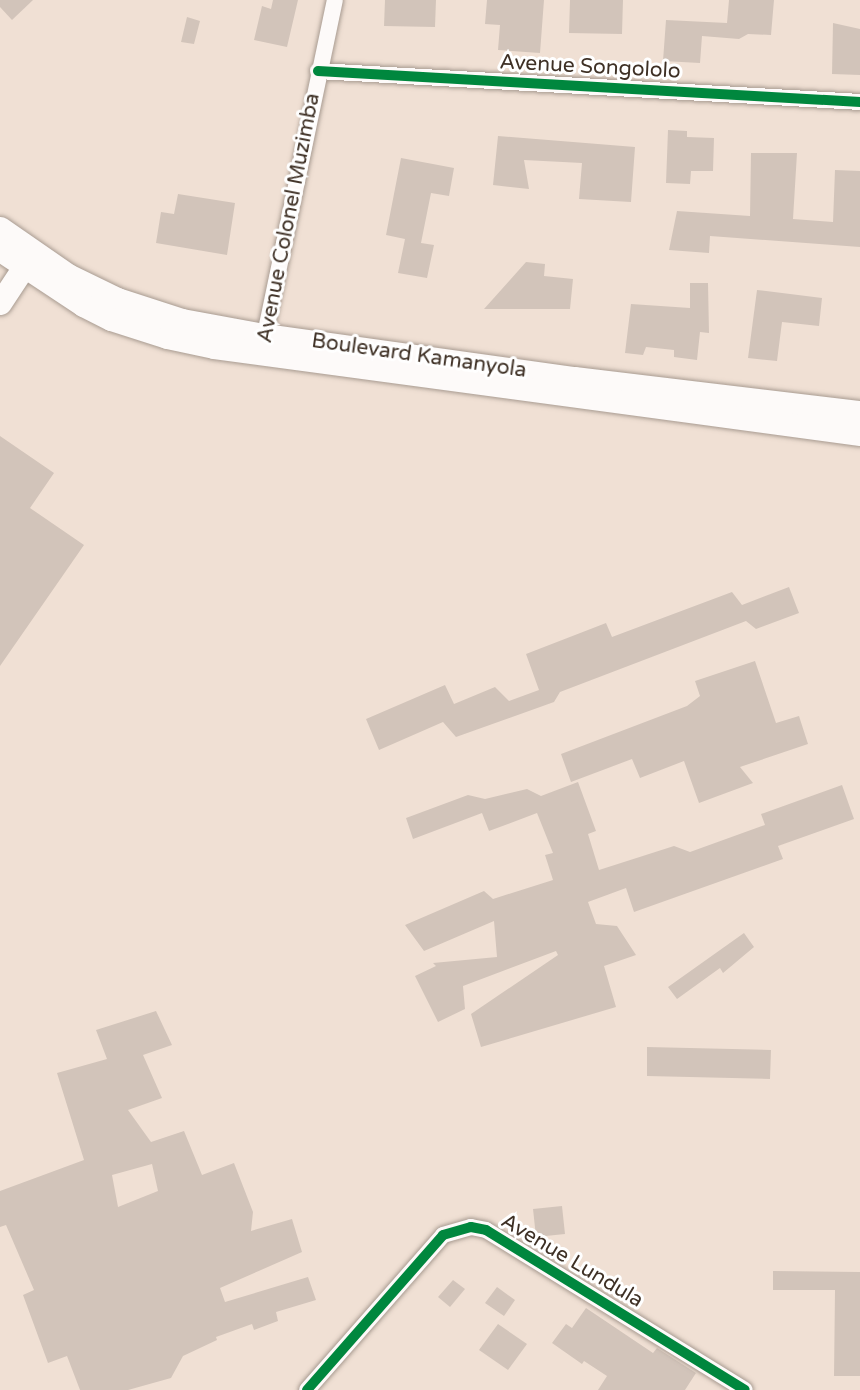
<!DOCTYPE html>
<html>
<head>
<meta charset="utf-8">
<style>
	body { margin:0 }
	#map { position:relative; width:860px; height:1390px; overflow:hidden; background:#f0e0d4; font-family:"Varela Round",sans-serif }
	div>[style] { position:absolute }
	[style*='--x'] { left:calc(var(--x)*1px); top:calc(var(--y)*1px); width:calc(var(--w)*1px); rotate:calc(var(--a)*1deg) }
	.building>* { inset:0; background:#d2c4ba }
	.roads { filter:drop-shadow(0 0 2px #a89b91) drop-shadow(0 0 2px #a89b91) }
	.street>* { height:16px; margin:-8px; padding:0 8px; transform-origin:8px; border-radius:8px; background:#fdfaf9 }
	.secondary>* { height:23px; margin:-11.5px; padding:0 11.5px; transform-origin:11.5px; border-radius:11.5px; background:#fdfaf9 }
	.cycleway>* { height:10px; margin:-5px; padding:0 5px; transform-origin:5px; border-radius:5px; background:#00873e }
	span { translate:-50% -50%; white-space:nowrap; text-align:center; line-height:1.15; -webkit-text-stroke:6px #fff; paint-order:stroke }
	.street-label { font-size:21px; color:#3e3025 }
</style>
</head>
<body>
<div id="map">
	<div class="building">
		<i style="clip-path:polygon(0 0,33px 0,12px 20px,0 7px)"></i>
		<i style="clip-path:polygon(273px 0,298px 0,287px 47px,254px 40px,262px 6px,271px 9px)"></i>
		<i style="clip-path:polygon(385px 0,436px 0,435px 27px,384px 26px)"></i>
		<i style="clip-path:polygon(487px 0,544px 0,540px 53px,498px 50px,500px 25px,485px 24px)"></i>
		<i style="clip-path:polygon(570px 0,623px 0,622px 34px,569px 33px)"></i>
		<i style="clip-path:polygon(729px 0,774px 0,771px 35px,748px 34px,739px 39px,702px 36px,700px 63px,663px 61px,666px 20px,727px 23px)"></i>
		<i style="clip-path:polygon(187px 17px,200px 21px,194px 44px,181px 42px)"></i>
		<i style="clip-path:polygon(833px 23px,860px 29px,860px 75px,832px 74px)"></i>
		<i style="clip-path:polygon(668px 130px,687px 131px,687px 137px,714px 138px,713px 171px,691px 171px,690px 184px,666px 183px)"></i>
		<i style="clip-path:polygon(498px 136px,635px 147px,631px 202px,579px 199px,582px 163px,524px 160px,529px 189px,493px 185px)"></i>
		<i style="clip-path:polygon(751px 153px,797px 153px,793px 219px,833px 222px,835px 170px,860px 171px,860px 247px,710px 236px,709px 253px,669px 250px,677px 211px,750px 216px)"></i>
		<i style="clip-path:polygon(401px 158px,454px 168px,449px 196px,431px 193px,421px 243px,434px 245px,427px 278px,398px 273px,405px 239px,386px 235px)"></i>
		<i style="clip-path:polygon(178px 194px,235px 203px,227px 255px,156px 243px,161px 212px,174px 214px)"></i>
		<i style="clip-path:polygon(526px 262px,545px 264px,544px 276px,573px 279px,570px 309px,484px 309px)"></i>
		<i style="clip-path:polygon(690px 283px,708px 283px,709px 333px,700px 332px,697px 360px,674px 357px,674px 350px,646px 347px,643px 355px,625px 353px,631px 304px,690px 308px)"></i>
		<i style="clip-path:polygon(757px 290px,822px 298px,819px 326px,782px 322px,777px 361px,748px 358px)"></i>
		<i style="clip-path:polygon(0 436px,54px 473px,30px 508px,84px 545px,0 666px)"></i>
		<i style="clip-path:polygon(789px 587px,799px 613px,756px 629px,746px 621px,560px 692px,554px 702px,456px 737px,443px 722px,379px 750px,366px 719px,445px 685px,454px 704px,495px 687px,509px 701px,539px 690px,526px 654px,606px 623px,612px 637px,732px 592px,742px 605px)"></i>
		<i style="clip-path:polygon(755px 661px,776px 723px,799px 716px,808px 744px,740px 767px,753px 783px,699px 803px,684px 761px,640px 778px,632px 759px,571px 782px,561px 754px,687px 706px,700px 696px,695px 681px)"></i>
		<i style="clip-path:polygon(578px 782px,596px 831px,588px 834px,599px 870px,674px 846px,690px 852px,765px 825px,761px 814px,842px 785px,854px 819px,778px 846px,783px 859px,634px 912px,626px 888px,588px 902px,596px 924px,617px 926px,636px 955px,604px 966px,616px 1007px,481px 1047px,471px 1014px,558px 955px,556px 951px,463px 986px,465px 1009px,438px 1022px,415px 976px,436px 966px,433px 963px,497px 957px,494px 921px,424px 951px,405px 925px,484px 891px,493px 899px,553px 880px,545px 855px,553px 853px,537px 813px,489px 831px,482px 813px,413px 839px,406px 818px,468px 795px,485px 799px,527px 789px,541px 796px)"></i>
		<i style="clip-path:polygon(744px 933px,754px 947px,723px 973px,720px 968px,677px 999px,668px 987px)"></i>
		<i style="clip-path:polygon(evenodd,156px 1011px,172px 1045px,143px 1055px,162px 1098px,128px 1110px,151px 1142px,184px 1131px,202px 1175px,234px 1163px,253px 1212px,251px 1231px,292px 1219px,302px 1252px,220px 1288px,225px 1302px,308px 1277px,316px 1300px,276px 1312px,278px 1321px,254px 1330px,252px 1324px,216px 1337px,217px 1340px,183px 1356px,171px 1378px,128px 1390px,80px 1390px,67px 1356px,48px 1363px,23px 1295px,34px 1290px,6px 1225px,0 1227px,0 1191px,84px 1160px,57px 1073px,107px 1059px,96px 1030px,156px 1011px,152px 1164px,158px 1191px,118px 1207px,112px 1175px,152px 1164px)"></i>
		<i style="clip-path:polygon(647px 1047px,771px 1050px,770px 1079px,647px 1076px)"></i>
		<i style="clip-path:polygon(562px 1206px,565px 1234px,536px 1237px,533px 1209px)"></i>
		<i style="clip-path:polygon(773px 1271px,860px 1272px,860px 1376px,834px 1376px,835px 1290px,773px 1290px)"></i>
		<i style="clip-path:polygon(453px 1280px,465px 1289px,450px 1307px,438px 1297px)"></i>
		<i style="clip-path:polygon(497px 1287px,515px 1300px,504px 1316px,485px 1303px)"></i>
		<i style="clip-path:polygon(586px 1308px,653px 1353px,657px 1348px,696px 1373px,685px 1390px,598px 1390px,607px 1376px,584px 1361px,582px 1364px,552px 1343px,566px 1324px,572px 1328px)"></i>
		<i style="clip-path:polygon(498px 1324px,527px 1344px,508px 1370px,479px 1350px)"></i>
	</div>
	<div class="roads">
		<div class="street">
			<i style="--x:318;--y:71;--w:543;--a:3.27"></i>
			<i style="--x:263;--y:344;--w:351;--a:-78.2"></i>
			<i style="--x:307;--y:1390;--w:206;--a:-48.7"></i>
			<i style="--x:443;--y:1235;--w:29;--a:-16"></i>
			<i style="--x:471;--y:1227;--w:15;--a:11"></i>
			<i style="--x:486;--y:1230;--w:304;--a:31.7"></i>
		</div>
		<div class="secondary">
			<i style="--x:0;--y:228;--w:83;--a:34.7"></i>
			<i style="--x:68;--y:275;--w:55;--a:26.1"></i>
			<i style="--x:117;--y:299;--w:68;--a:17.9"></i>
			<i style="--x:182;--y:320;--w:83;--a:10.4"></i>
			<i style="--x:264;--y:335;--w:313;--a:7.9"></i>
			<i style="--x:574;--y:378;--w:288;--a:6.8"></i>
			<i style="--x:0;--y:250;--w:100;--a:33.5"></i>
			<i style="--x:83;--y:305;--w:31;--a:27"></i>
			<i style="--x:111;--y:319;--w:59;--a:17.8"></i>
			<i style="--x:167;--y:337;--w:48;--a:12"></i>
			<i style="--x:214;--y:347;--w:652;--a:7.67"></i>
			<i style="--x:0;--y:303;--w:56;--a:-56.6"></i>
		</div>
	</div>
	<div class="cycleway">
		<i style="--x:318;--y:71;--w:543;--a:3.27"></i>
		<i style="--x:307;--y:1390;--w:206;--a:-48.7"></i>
		<i style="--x:443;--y:1235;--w:29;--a:-16"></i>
		<i style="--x:471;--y:1227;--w:15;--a:11"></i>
		<i style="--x:486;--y:1230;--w:304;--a:31.7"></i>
	</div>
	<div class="street-label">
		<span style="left:590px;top:67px;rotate:3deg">Avenue Songololo</span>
		<span style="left:289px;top:218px;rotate:-79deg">Avenue Colonel Muzimba</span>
		<span style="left:419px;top:356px;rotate:8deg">Boulevard Kamanyola</span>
		<span style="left:572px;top:1261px;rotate:31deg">Avenue Lundula</span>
	</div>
</div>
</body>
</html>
